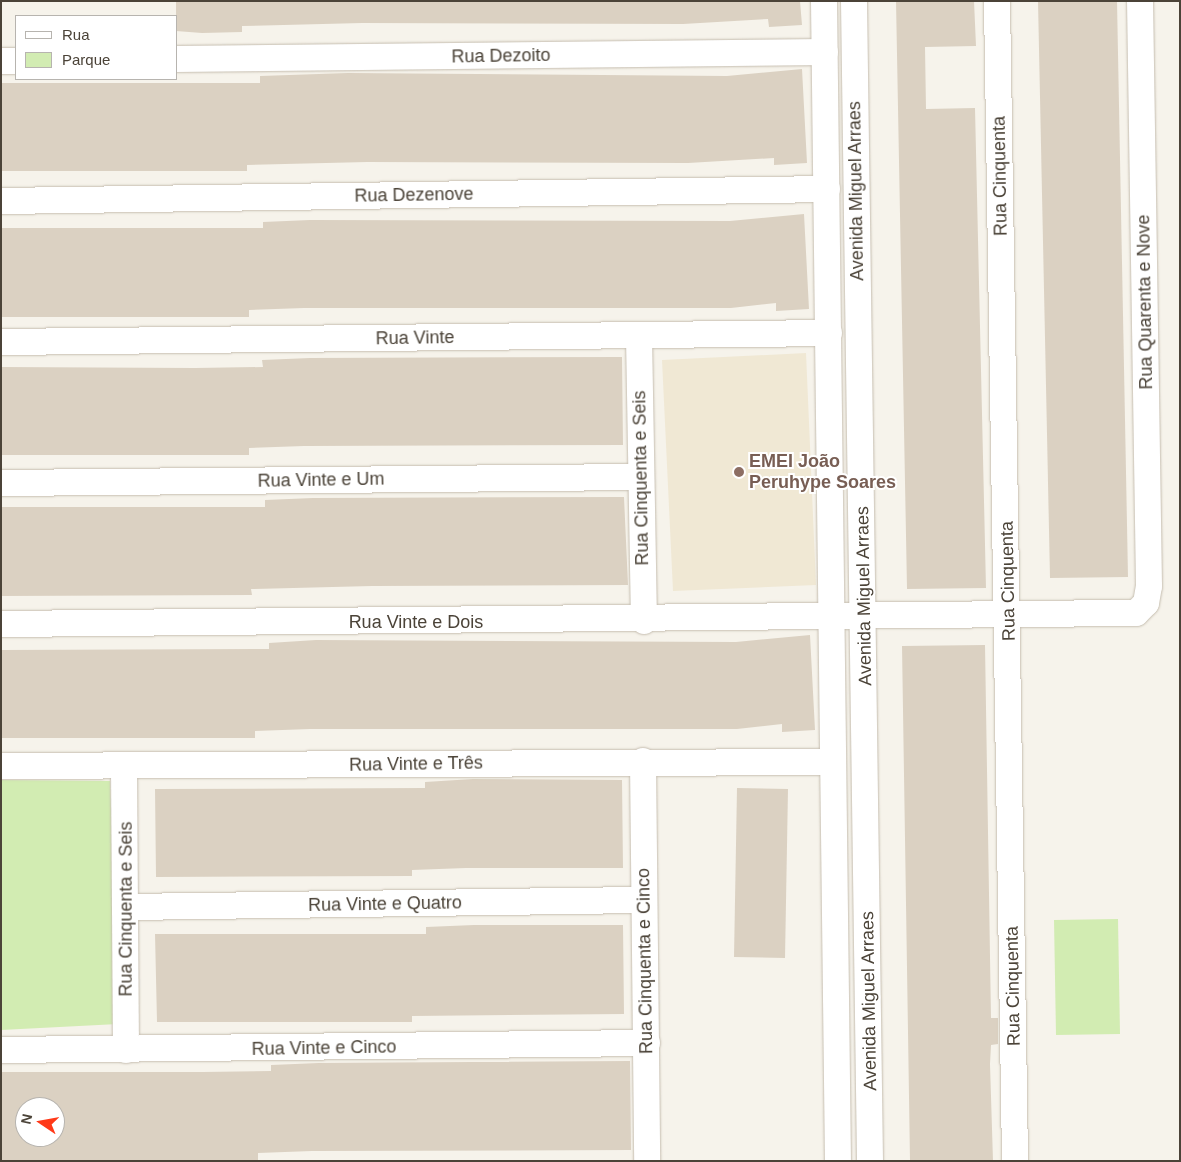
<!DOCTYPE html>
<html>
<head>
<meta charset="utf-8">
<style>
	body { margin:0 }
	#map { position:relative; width:1181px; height:1162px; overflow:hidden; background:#f6f3eb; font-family:Helvetica,sans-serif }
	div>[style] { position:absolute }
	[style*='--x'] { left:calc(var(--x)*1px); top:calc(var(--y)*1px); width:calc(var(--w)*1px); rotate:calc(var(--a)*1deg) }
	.education>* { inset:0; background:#f0e8d4 }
	.green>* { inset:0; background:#d2ecb2 }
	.building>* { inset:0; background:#dbd1c2 }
	.roads { filter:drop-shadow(0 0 1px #c5bdaf) drop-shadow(0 0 1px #c5bdaf) }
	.minor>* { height:26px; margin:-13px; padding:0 13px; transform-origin:13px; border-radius:13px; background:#fff }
	.dots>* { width:14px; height:14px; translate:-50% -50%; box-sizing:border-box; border:2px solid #fff; border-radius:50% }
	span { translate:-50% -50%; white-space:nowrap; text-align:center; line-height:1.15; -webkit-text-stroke:4px #fff; paint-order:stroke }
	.street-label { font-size:18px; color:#4b4338 }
	.education-label { font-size:18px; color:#785e54; font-weight:700 }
	.left { translate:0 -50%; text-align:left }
	.frame { position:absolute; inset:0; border:2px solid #4b4338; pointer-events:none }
	.legend { position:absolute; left:15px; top:15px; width:162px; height:65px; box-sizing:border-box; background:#fff; border:1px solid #b7b4af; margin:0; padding:6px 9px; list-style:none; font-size:15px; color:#4b4338 }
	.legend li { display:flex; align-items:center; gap:10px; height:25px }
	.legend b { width:25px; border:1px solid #b7b4af }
	.north { position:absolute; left:15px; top:1097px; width:50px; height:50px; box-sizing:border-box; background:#fff; border:1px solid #b7b4af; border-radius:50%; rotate:282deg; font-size:14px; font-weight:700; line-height:20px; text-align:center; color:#4b4338 }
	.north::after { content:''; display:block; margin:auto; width:18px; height:22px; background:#ff3919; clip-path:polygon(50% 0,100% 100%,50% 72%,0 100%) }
</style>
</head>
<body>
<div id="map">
	<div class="education">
		<i style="clip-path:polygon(806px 353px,816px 585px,673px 591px,662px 360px)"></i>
	</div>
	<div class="green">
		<i style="clip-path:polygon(1px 780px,110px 781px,118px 1024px,1px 1030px)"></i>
		<i style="clip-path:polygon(1118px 919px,1120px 1034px,1056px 1035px,1054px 920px)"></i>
	</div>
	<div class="building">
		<i style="clip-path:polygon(176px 1px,800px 1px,802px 25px,769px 27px,768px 19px,683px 24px,362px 23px,242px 26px,242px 32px,202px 33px,176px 31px)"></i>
		<i style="clip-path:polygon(896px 1px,974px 1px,976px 46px,925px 47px,926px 109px,975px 108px,986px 588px,907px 589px)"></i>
		<i style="clip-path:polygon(1038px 1px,1117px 1px,1128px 577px,1050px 578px)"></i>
		<i style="clip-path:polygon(802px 69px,807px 163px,774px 165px,774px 158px,688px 163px,367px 162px,247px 165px,247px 171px,1px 171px,1px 83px,260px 83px,260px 76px,348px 73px,727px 76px)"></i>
		<i style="clip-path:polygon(804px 214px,809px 309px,776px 311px,776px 303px,731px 308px,304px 308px,249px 310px,249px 317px,1px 317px,1px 228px,263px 228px,263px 222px,310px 220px,730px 221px)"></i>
		<i style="clip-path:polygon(622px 357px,623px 445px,304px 446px,249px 448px,249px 455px,1px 455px,1px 367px,195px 368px,263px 367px,262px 360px,310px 358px)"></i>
		<i style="clip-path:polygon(624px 497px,628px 585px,372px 586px,251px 589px,252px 595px,1px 596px,1px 507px,265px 507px,265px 500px,313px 498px)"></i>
		<i style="clip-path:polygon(810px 635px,815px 730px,782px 732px,782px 724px,737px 729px,310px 729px,255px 731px,255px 738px,1px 738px,1px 650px,269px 649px,269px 643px,316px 640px,736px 642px)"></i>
		<i style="clip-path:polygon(985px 645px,991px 1018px,998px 1018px,998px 1044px,991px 1045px,990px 1064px,993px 1161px,910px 1161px,902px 646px)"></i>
		<i style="clip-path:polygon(473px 779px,622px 780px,623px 868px,466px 868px,412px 870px,412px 876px,156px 877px,155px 789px,425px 788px,425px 782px)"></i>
		<i style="clip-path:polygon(737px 788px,788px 789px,785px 958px,734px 957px)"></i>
		<i style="clip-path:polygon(474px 925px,623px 925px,624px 1014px,412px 1016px,412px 1022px,157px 1022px,155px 934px,426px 934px,426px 927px)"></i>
		<i style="clip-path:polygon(evenodd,630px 1061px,631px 1150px,312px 1151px,258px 1153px,258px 1160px,2px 1160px,1px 1072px,203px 1072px,271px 1071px,271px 1065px,319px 1063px,630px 1061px,25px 1107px,55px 1107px,55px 1137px,25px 1137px,25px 1107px)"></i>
	</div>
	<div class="roads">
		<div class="minor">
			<i style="--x:824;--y:1;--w:1160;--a:89.31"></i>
			<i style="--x:854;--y:1;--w:1160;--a:89.21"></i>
			<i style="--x:997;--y:1;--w:1160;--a:89.11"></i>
			<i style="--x:176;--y:59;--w:649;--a:-0.62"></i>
			<i style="--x:1;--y:61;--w:15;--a:0"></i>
			<i style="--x:1;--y:201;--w:826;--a:-0.83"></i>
			<i style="--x:639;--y:336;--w:285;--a:89"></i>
			<i style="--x:1;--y:342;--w:828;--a:-0.62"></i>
			<i style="--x:1;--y:483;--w:640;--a:-0.54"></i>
			<i style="--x:1;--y:624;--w:1135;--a:-0.56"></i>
			<i style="--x:1136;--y:613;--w:14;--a:-45"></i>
			<i style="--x:1146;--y:603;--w:17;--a:-80"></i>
			<i style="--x:1149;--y:586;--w:585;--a:-90.88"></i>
			<i style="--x:643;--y:761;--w:400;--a:89.4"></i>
			<i style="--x:1;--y:766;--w:830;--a:-0.28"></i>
			<i style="--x:124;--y:767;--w:283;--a:89.6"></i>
			<i style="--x:126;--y:907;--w:517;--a:-0.78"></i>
			<i style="--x:1;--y:1050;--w:646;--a:-0.62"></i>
		</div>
	</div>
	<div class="dots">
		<i style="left:739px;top:472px;background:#8d6e63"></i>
	</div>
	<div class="street-label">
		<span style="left:501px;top:56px;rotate:-1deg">Rua Dezoito</span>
		<span style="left:1000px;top:176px;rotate:-91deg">Rua Cinquenta</span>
		<span style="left:856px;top:191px;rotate:-91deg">Avenida Miguel Arraes</span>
		<span style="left:414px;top:195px;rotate:-1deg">Rua Dezenove</span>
		<span style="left:1145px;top:302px;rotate:-91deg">Rua Quarenta e Nove</span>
		<span style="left:415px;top:338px;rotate:-1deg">Rua Vinte</span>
		<span style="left:641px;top:478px;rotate:-91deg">Rua Cinquenta e Seis</span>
		<span style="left:321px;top:480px;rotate:-1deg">Rua Vinte e Um</span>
		<span style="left:1008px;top:581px;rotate:-91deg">Rua Cinquenta</span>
		<span style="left:864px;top:596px;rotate:-91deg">Avenida Miguel Arraes</span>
		<span style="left:416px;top:622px">Rua Vinte e Dois</span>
		<span style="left:416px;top:764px;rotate:-1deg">Rua Vinte e Três</span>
		<span style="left:385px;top:904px;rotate:-1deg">Rua Vinte e Quatro</span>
		<span style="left:126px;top:909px;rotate:-90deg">Rua Cinquenta e Seis</span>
		<span style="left:645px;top:961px;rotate:-91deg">Rua Cinquenta e Cinco</span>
		<span style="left:1013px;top:986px;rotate:-91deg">Rua Cinquenta</span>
		<span style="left:869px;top:1001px;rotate:-91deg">Avenida Miguel Arraes</span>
		<span style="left:324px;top:1048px;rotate:-1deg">Rua Vinte e Cinco</span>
	</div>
	<div class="education-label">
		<span class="left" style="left:749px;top:472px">EMEI João<br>Peruhype Soares</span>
	</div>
	<div class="frame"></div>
	<ul class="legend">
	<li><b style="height:6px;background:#fff"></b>Rua</li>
	<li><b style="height:14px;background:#d2ecb2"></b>Parque</li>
	</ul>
	<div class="north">N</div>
</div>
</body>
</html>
